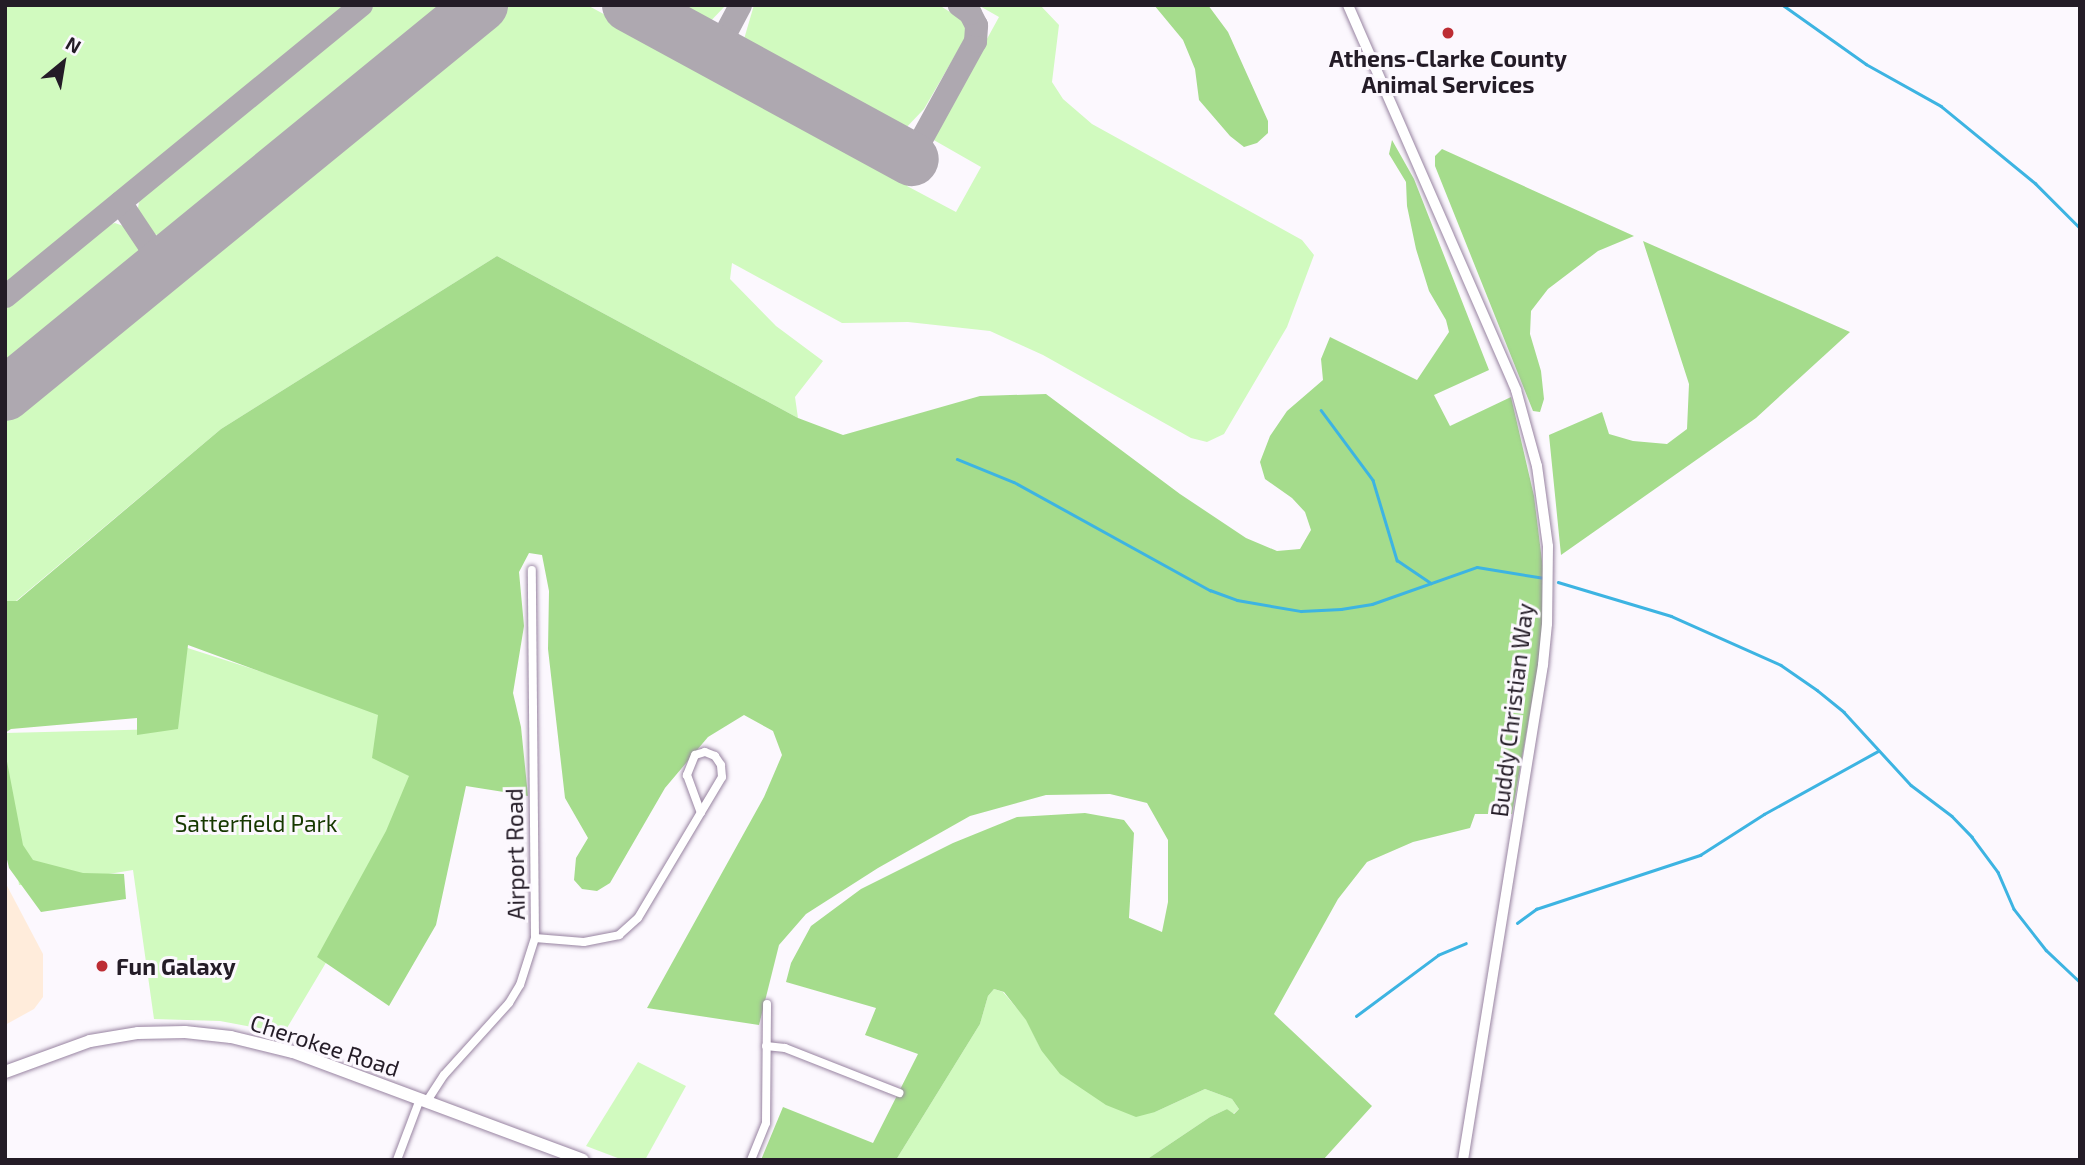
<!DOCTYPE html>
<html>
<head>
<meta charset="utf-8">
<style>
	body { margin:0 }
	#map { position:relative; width:2085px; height:1165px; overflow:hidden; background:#fcf8fe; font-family:"Exo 2",sans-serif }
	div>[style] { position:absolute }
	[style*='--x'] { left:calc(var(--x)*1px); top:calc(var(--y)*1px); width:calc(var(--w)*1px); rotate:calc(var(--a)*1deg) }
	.commercial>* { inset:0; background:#ffecdb }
	.green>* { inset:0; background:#d1fabf }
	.forest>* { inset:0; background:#a5dc8c }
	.stream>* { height:2.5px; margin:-1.25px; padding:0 1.25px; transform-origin:1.25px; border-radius:1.25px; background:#3db4e2 }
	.taxiway>* { height:23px; margin:-11.5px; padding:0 11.5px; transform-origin:11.5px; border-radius:11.5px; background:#aea8b0 }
	.runway>* { height:54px; margin:-27px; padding:0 27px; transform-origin:27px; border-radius:27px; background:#aea8b0 }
	.roads { filter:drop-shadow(0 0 2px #9884a1) drop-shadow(0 0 2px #9884a1) }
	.minor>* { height:8px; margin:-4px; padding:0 4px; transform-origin:4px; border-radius:4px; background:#fff }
	.tertiary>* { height:10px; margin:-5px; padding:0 5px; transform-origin:5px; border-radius:5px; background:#fff }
	.secondary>* { height:12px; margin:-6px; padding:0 6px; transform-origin:6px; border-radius:6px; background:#fff }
	.dots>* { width:19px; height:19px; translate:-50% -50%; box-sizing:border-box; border:4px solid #fcf8fe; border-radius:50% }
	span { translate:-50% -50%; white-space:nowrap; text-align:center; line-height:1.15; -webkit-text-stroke:6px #fcf8fe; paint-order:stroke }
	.poi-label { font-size:23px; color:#241c27; font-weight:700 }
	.left { translate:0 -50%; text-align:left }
	.street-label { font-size:23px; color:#241c27 }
	.park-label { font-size:23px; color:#163800 }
	.frame { position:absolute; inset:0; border:7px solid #241c27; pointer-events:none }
	.north { position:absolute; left:28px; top:28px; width:70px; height:70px; -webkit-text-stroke:5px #fcf8fe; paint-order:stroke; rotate:30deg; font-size:19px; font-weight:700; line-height:28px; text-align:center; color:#241c27 }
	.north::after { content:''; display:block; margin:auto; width:24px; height:32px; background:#241c27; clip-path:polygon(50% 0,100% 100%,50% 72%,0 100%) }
</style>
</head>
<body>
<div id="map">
	<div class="commercial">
		<i style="clip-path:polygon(5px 882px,43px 954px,43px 997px,34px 1009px,5px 1025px)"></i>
	</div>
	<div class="green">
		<i style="clip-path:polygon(5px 5px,351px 5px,5px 287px)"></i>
		<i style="clip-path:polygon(374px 5px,449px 5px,173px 233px,162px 237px,150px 232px,137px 214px,140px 196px)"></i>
		<i style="clip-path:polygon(509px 5px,587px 5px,910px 180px,907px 186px,956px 212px,981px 167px,932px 139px,999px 17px,978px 5px,1040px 5px,1059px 25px,1052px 82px,1063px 99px,1092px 124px,1302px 240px,1314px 255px,1287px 327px,1224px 434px,1207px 442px,1191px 438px,1043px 355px,990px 331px,908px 322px,842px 323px,732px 263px,730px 279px,776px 326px,823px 361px,795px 397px,798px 418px,497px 256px,221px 429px,16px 601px,5px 601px,5px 416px)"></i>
		<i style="clip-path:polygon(666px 5px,726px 5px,706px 26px)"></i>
		<i style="clip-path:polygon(754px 5px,939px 5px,964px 21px,967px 35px,924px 109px,902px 132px,742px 46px)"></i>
		<i style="clip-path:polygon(115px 223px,126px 227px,140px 244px,141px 253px,136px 263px,5px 371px,5px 306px,104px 226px)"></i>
		<i style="clip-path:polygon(169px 642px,383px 711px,438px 775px,284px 1033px,220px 1021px,154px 1019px,133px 870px,42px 885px,19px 885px,5px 779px,5px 733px,164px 729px)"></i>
		<i style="clip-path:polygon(994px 989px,1003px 992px,1027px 1020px,1041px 1050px,1155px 1112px,1205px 1089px,1232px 1099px,1239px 1109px,1233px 1114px,1227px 1109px,1210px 1117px,1146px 1160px,896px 1160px,980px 1024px,988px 996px)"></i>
		<i style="clip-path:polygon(638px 1062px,686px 1086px,645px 1160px,623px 1160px,586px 1146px)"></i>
	</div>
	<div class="forest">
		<i style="clip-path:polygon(1154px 5px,1208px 5px,1228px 32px,1268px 121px,1268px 133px,1257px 143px,1244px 147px,1230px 136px,1199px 100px,1195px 69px,1183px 40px)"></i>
		<i style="clip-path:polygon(1392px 140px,1414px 179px,1489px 370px,1434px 395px,1450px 426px,1511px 397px,1534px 496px,1543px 569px,1542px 644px,1512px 814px,1475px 814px,1470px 828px,1413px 842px,1367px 862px,1338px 899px,1274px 1014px,1372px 1106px,1323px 1160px,1146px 1160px,1210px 1117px,1227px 1109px,1234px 1114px,1239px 1109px,1232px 1099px,1205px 1089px,1155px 1112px,1136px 1117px,1106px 1105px,1060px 1074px,1041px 1050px,1026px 1020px,1004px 992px,994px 989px,988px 996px,980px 1024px,896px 1160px,761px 1160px,783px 1107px,873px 1143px,918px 1054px,865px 1035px,876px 1008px,786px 982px,791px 963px,811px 926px,861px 889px,953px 843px,1017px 817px,1085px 813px,1124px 820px,1134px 833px,1129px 918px,1162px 932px,1168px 902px,1168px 840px,1147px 803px,1110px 794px,1046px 795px,970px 816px,878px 868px,806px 914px,779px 945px,759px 1025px,647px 1008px,764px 797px,782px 755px,773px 731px,744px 715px,708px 737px,665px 788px,610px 883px,597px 891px,582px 889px,574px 880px,576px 858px,588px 838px,565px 798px,548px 649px,549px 591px,542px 555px,529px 553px,519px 572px,524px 626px,513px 693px,521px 727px,528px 796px,466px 786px,436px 925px,389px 1006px,317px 957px,386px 831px,409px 776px,372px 758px,378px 715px,188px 645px,178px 729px,137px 735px,137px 718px,11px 729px,5px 733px,5px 601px,17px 601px,221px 429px,497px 256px,798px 418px,843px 435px,980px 396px,1046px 394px,1180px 494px,1246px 538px,1277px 551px,1300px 549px,1311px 530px,1305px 512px,1292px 498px,1265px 479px,1260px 462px,1270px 436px,1287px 411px,1323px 380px,1321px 359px,1330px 337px,1417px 380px,1449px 332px,1446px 320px,1429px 291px,1416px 249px,1407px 206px,1406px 182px,1389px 154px)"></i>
		<i style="clip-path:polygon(1442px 149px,1634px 236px,1598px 251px,1548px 289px,1531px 311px,1530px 334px,1541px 371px,1544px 399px,1540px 412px,1533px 411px,1435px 166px,1435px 156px)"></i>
		<i style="clip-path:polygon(1643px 241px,1850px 332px,1756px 418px,1561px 555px,1549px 435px,1602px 412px,1609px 434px,1633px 441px,1667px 444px,1687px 429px,1689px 384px)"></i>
		<i style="clip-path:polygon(5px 751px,23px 845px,33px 860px,83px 873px,124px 874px,126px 899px,41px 912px,9px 868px,5px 851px)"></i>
	</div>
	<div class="stream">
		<i style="--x:1783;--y:5;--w:102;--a:35.4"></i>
		<i style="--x:1866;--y:64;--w:86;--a:29.2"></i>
		<i style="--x:1941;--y:106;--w:122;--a:39.3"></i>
		<i style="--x:2035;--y:183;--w:64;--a:45"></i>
		<i style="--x:1321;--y:410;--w:87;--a:53.4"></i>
		<i style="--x:1373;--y:480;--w:84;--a:73.3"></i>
		<i style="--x:1397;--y:560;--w:41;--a:34.1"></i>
		<i style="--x:957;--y:459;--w:61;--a:22"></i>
		<i style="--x:1014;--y:482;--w:224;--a:28.9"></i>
		<i style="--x:1210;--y:590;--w:29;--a:20"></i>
		<i style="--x:1237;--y:600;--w:65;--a:9.8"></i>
		<i style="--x:1301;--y:611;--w:40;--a:-2.9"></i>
		<i style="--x:1341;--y:609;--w:31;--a:-9"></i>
		<i style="--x:1372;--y:604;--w:111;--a:-19.4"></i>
		<i style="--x:1477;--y:567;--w:68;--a:9.3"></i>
		<i style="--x:1558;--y:582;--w:118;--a:16.7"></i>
		<i style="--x:1671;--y:616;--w:120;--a:24"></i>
		<i style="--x:1781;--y:665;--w:44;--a:34.8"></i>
		<i style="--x:1817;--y:690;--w:35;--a:39"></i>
		<i style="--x:1844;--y:712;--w:99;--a:47.5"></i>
		<i style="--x:1911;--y:785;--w:51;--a:37.1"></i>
		<i style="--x:1952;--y:816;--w:29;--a:46"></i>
		<i style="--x:1972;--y:837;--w:44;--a:53.4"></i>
		<i style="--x:1998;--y:872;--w:40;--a:66.6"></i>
		<i style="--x:2014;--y:909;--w:52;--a:52"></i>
		<i style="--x:2046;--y:950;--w:47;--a:43.3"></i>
		<i style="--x:1517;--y:923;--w:24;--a:-36"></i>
		<i style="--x:1536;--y:909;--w:173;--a:-18.2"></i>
		<i style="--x:1700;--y:855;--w:76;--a:-32.6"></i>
		<i style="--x:1764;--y:814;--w:130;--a:-28.9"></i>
		<i style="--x:1356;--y:1016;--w:102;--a:-36.6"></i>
		<i style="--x:1438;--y:955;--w:30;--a:-23"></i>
	</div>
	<div class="taxiway">
		<i style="--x:715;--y:52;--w:53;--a:-62"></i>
		<i style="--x:910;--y:159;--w:135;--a:-61.2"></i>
		<i style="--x:975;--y:41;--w:16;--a:-86"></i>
		<i style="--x:976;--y:25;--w:13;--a:-117"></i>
		<i style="--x:970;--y:13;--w:14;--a:-144"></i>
		<i style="--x:120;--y:202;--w:76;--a:56.3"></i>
		<i style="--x:5;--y:296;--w:460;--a:-39.3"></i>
	</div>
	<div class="runway">
		<i style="--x:629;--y:5;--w:322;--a:28.6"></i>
		<i style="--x:5;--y:394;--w:615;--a:-39.26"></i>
	</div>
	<div class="roads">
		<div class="minor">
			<i style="--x:535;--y:938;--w:49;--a:4.7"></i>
			<i style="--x:584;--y:942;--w:36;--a:-11"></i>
			<i style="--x:619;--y:935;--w:25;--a:-42"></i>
			<i style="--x:638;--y:918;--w:164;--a:-59.2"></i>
			<i style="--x:722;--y:777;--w:12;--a:-95"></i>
			<i style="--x:721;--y:765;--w:11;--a:-124"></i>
			<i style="--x:715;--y:756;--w:11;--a:-158"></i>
			<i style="--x:705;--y:752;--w:10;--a:163"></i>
			<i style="--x:695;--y:755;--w:22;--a:112"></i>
			<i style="--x:687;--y:775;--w:40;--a:69.8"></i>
			<i style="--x:766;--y:1046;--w:19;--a:6"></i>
			<i style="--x:785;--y:1048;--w:123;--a:21.5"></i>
			<i style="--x:427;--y:1101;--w:31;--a:-57"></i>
			<i style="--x:444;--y:1075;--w:97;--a:-47.9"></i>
			<i style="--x:509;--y:1003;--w:21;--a:-59"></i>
			<i style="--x:520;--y:985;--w:49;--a:-72.3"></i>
			<i style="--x:535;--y:938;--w:368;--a:-90.5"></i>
			<i style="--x:397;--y:1160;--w:65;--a:-69.3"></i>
			<i style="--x:751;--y:1160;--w:40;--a:-68"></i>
			<i style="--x:766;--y:1123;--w:119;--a:-89.5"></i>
		</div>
		<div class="tertiary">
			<i style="--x:1348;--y:5;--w:420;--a:66.4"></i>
			<i style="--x:1516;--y:390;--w:79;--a:74.6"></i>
			<i style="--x:1537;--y:466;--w:81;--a:82.2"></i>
			<i style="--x:1548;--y:546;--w:78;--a:90.7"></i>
			<i style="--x:1547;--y:624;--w:41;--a:95.6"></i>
			<i style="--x:1543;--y:665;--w:501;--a:99.18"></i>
		</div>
		<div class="secondary">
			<i style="--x:5;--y:1072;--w:90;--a:-20"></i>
			<i style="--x:90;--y:1041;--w:49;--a:-9.5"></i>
			<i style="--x:138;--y:1033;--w:47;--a:-1.2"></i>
			<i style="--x:185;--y:1032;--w:46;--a:6.2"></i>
			<i style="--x:231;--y:1037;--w:64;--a:13.6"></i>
			<i style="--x:293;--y:1052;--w:309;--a:20.4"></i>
		</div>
	</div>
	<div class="dots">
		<i style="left:1448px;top:33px;background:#bd2d34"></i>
		<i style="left:102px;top:966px;background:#bd2d34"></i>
	</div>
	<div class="poi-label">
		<span style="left:1448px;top:71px">Athens-Clarke County<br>Animal Services</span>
		<span class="left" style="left:116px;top:966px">Fun Galaxy</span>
	</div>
	<div class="street-label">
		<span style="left:1512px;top:710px;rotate:-83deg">Buddy Christian Way</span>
		<span style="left:515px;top:854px;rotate:-91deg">Airport Road</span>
		<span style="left:325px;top:1045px;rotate:18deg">Cherokee Road</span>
	</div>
	<div class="park-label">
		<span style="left:256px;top:823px">Satterfield Park</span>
	</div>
	<div class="frame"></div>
	<div class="north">N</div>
</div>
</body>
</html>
